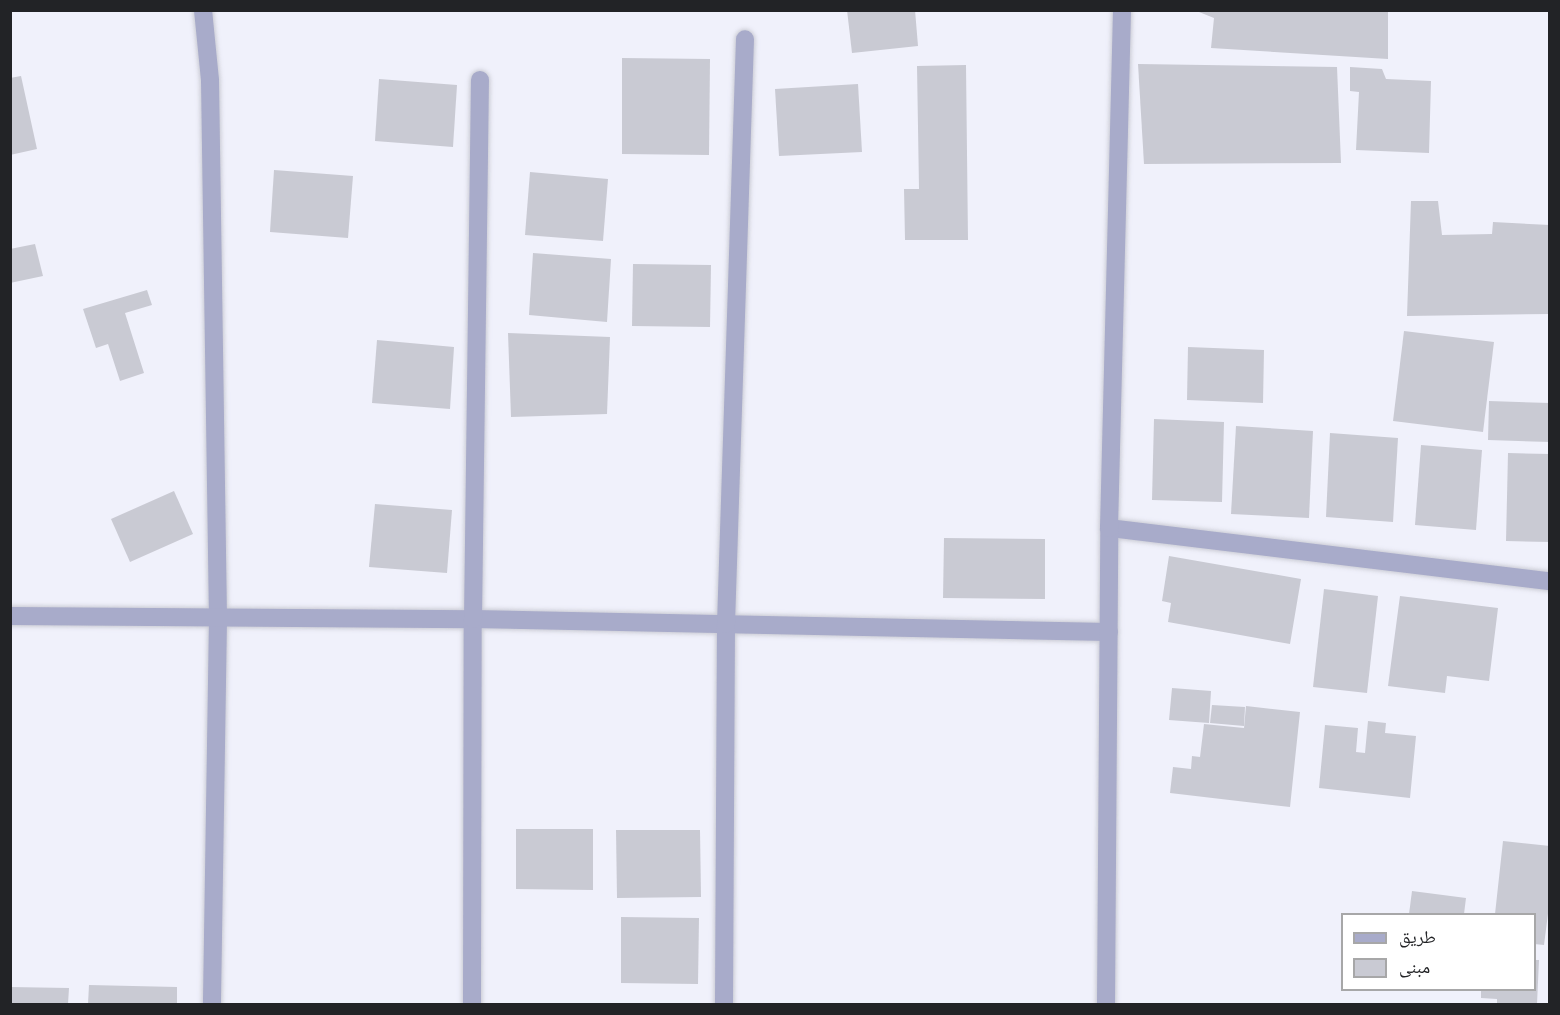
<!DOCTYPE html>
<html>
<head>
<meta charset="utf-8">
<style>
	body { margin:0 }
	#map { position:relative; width:1560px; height:1015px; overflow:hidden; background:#f0f1fb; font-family:Poppins,"Noto Naskh Arabic",sans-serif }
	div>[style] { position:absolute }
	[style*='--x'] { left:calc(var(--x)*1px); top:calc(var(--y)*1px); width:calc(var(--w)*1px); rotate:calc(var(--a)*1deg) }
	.building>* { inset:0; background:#c9cad3 }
	.roads { filter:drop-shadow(0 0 2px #cbccd5) drop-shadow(0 0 2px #cbccd5) }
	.minor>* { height:18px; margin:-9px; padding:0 9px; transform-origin:9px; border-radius:9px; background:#a8abca }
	span { translate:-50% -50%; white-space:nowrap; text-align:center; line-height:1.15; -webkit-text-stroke:5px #fff; paint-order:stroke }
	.frame { position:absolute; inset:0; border:12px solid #222326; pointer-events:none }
	.legend { position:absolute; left:1341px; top:913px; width:195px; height:78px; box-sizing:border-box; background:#fff; border:2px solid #a7a7a8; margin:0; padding:8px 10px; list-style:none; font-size:18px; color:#222326 }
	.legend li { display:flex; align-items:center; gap:12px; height:30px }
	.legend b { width:30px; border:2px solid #a7a7a8 }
</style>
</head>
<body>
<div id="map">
	<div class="building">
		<i style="clip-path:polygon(847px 10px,915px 10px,918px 46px,852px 53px)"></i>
		<i style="clip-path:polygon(1194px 10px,1388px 10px,1388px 59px,1211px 48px,1214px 18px)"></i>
		<i style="clip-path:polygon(622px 58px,710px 59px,709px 155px,622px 154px)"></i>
		<i style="clip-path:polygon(1138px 64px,1337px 67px,1341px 163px,1144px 164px)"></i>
		<i style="clip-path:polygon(966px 65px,968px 240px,905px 240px,904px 189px,919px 189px,917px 66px)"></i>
		<i style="clip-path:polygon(1350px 67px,1382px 69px,1386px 79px,1431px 81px,1429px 153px,1356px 150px,1359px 92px,1350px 91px)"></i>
		<i style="clip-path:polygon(21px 76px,37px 149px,10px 155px,10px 78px)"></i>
		<i style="clip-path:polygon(379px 79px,457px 85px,453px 147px,375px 141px)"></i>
		<i style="clip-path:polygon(858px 84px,862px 152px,779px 156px,775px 89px)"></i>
		<i style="clip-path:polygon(274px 170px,353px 176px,348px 238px,270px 232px)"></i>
		<i style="clip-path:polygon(530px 172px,608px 179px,603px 241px,525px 235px)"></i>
		<i style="clip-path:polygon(1411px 201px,1438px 201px,1442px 235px,1492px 234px,1493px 222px,1550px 225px,1550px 314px,1407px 316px)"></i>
		<i style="clip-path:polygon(35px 244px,43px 276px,10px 283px,10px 249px)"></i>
		<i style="clip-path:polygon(533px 253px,611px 259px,607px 322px,529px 315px)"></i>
		<i style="clip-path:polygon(633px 264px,711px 265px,710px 327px,632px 326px)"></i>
		<i style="clip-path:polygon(147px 290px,152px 305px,125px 313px,144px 373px,120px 381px,108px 344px,96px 348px,83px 309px)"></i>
		<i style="clip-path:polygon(1404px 331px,1494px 342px,1483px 432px,1393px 421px)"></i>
		<i style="clip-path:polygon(508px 333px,610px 337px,607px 414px,511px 417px)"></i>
		<i style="clip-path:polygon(377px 340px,454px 347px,450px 409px,372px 403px)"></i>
		<i style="clip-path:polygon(1188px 347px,1264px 350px,1263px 403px,1187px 400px)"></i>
		<i style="clip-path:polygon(1489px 401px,1550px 403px,1550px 442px,1488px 440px)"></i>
		<i style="clip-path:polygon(1154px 419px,1224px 422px,1222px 502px,1152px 500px)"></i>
		<i style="clip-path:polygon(1236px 426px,1313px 431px,1309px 518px,1231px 514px)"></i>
		<i style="clip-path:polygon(1330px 433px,1398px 438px,1393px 522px,1326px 517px)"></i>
		<i style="clip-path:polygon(1421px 445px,1482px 450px,1476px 530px,1415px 525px)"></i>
		<i style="clip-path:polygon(1508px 453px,1550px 454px,1550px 542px,1506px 541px)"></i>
		<i style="clip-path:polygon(174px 491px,193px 534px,130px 562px,111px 519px)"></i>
		<i style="clip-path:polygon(375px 504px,452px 510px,447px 573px,369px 567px)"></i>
		<i style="clip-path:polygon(944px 538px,1045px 539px,1045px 599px,943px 598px)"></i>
		<i style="clip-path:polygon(1169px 556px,1301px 579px,1290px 644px,1168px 622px,1171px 603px,1162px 601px)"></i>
		<i style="clip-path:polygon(1324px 589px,1378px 596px,1367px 693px,1313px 687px)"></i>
		<i style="clip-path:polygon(1400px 596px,1498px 608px,1489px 681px,1447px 676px,1445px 693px,1388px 686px)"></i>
		<i style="clip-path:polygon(1172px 688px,1211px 691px,1209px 723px,1169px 720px)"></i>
		<i style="clip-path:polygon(1212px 705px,1245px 707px,1244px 726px,1210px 723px)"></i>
		<i style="clip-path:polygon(1246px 706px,1300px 712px,1290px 807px,1170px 793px,1173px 767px,1191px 769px,1192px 756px,1200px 757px,1204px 724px,1244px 728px)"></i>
		<i style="clip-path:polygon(1368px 721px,1386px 723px,1385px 733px,1416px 736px,1410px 798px,1319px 788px,1325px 725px,1358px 728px,1356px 752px,1365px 753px)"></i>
		<i style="clip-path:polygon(516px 829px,593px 829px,593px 890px,516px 889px)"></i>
		<i style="clip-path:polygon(616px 830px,700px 830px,701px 897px,617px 898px)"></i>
		<i style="clip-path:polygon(1503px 841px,1550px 846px,1550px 898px,1544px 945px,1534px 944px,1534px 914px,1495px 914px)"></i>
		<i style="clip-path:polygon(1412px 891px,1466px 898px,1464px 914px,1409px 914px)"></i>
		<i style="clip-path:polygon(621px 917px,699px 918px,698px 984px,621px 983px)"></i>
		<i style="clip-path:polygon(1534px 960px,1539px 960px,1537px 1004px,1497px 1004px,1497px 999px,1481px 998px,1481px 990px,1534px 990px)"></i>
		<i style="clip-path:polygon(89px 985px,177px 987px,177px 1004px,88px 1004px)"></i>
		<i style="clip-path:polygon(10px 987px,69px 988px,68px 1004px,10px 1004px)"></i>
	</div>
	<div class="roads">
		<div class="minor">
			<i style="--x:203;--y:10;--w:70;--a:84.3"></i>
			<i style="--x:210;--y:80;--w:538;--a:89.15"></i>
			<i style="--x:218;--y:618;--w:386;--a:90.9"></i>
			<i style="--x:1109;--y:528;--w:444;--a:6.9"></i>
			<i style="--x:10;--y:616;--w:463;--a:0.4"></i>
			<i style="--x:473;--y:619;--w:636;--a:1.17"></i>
			<i style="--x:472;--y:1004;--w:385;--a:-89.9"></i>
			<i style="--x:473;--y:619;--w:539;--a:-89.26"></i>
			<i style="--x:724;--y:1004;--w:380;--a:-89.7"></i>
			<i style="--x:726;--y:624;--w:585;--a:-88.14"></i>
			<i style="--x:1106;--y:1004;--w:476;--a:-89.6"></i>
			<i style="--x:1109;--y:528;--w:518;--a:-88.56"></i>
		</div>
	</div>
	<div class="frame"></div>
	<ul class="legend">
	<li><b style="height:8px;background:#a8abca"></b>طريق</li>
	<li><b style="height:16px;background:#c9cad3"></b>مبنى</li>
	</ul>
</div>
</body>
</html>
